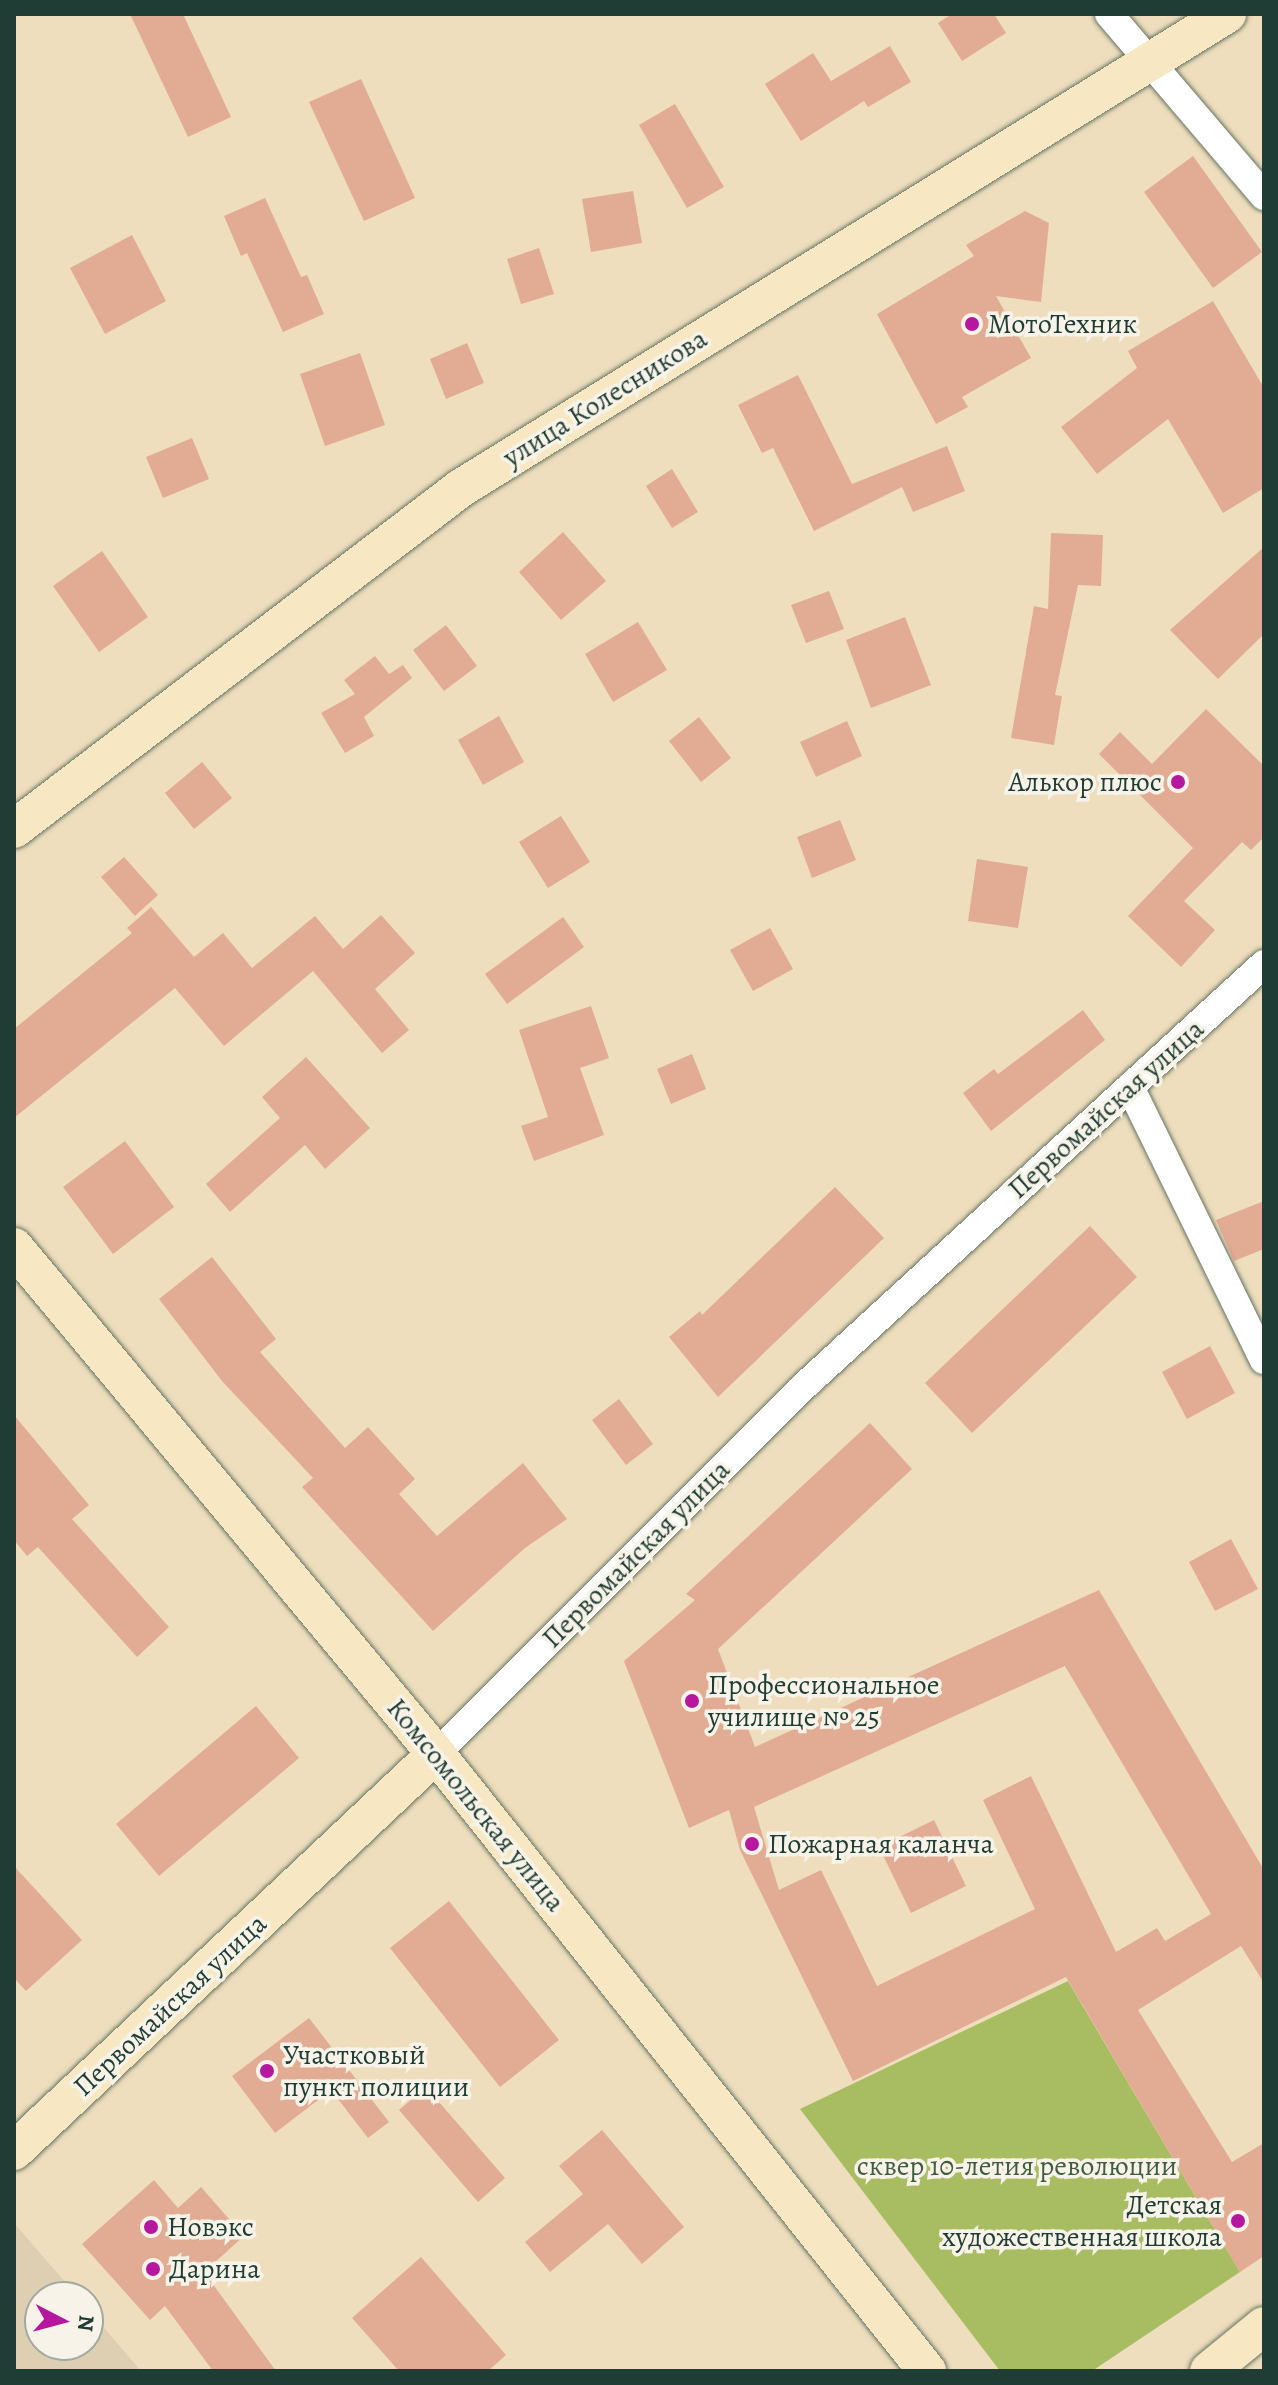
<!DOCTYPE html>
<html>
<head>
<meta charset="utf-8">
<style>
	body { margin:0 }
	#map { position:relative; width:1278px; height:2385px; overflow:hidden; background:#eedebd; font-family:Alegreya,serif }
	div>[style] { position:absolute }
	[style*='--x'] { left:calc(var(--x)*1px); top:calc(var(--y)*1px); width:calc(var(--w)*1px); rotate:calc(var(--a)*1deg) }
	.built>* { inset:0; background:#dfcfb2 }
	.green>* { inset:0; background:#a8bd62 }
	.building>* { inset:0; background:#e2ac94 }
	.roads { filter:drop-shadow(0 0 2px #677564) drop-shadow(0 0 2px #677564) }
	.street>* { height:28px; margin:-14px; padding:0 14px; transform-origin:14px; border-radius:14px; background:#fff }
	.secondary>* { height:38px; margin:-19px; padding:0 19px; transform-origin:19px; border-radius:19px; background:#f8e7c3 }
	.dots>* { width:22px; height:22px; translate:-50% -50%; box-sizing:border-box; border:4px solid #f7f3e8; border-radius:50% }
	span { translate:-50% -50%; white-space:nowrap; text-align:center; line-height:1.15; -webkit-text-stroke:7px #f7f3e8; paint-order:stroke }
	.poi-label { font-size:28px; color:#1f3d34 }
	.left { translate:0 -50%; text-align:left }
	.right { translate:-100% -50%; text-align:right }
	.street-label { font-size:28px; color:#1f3d34 }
	.park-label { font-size:28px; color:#415d40 }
	.frame { position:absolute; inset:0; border:16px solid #1f3d34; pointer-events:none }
	.north { position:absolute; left:24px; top:2281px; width:80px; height:80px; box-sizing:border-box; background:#f7f3e8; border:2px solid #a1aaa0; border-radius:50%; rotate:96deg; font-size:22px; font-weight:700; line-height:32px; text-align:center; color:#1f3d34 }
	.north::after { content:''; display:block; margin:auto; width:28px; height:36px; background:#b5179e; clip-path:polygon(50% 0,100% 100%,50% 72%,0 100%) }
</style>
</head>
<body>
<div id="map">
	<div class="built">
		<i style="clip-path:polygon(14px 2223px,78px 2297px,40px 2297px,40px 2345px,88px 2345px,88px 2309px,141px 2371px,14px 2371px)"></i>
	</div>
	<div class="green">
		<i style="clip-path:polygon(1068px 1981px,1240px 2272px,1092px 2371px,1000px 2371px,800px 2109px)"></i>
	</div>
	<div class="building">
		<i style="clip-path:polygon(130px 14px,183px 14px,231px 117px,188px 137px)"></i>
		<i style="clip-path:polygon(952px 14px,994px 14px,1006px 33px,962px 61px,938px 23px)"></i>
		<i style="clip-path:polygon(890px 46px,911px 82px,868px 107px,864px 101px,801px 141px,765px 84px,813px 53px,831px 81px)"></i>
		<i style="clip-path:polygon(361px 79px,415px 198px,364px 221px,309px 102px)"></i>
		<i style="clip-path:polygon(675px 104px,724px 187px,687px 208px,639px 125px)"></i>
		<i style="clip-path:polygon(1193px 156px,1262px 252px,1213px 288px,1144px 192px)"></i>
		<i style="clip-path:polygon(633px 191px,642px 243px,591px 252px,582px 199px)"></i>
		<i style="clip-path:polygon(265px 198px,301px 277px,307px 275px,324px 314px,283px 332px,247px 253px,241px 256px,224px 216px)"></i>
		<i style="clip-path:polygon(1025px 211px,1049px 223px,1041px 302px,996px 296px,1031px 358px,962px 397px,968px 407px,936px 424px,877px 314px,974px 256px,966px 245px)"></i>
		<i style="clip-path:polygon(132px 235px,166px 301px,105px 334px,70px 268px)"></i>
		<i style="clip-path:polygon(539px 248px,554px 294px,521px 304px,507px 259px)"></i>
		<i style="clip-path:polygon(1213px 301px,1264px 388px,1264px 488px,1223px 513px,1168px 419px,1097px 474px,1061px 427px,1137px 368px,1128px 351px)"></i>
		<i style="clip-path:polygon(467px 343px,484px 383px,446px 399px,430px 359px)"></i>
		<i style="clip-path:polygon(360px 353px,385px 425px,325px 446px,300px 374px)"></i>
		<i style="clip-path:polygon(798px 375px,852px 484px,947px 446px,965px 491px,913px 512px,902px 487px,814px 531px,773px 448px,762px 453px,738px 405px)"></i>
		<i style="clip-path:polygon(192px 438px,209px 479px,163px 498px,146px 457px)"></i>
		<i style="clip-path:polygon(672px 469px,698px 512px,672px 528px,646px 486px)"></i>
		<i style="clip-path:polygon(563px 532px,606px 581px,561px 620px,519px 572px)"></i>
		<i style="clip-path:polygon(1051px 533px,1103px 535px,1101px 586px,1078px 585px,1055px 695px,1062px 696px,1054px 745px,1011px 738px,1034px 606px,1048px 609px)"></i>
		<i style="clip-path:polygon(1264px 547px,1264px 634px,1218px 679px,1170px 630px)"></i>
		<i style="clip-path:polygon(102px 551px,148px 617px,99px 652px,53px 586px)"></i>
		<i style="clip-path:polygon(829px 591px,844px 629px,806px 643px,791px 605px)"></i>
		<i style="clip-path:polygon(905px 617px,931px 685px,871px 708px,846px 640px)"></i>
		<i style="clip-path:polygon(638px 622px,667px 670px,613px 702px,585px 654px)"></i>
		<i style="clip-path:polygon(446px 625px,477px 666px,444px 691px,413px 650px)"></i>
		<i style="clip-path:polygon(375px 656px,389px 674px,403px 665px,412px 678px,364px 717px,374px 736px,345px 753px,321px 713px,355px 694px,344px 680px)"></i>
		<i style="clip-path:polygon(1206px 709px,1264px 766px,1264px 837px,1251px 850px,1242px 842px,1184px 901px,1215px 930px,1181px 967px,1128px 916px,1193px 848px,1099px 754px,1120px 732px,1152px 764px)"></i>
		<i style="clip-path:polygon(499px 716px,524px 762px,483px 785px,458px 740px)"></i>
		<i style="clip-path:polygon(699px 717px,731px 758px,701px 782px,669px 741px)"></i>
		<i style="clip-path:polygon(847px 721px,862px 756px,816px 777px,800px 742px)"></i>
		<i style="clip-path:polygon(202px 762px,232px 798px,194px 829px,165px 793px)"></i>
		<i style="clip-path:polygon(561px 816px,590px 862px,548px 888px,519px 842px)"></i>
		<i style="clip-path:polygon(840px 820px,856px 860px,812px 878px,797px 837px)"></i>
		<i style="clip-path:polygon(124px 857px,158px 895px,135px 916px,101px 877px)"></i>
		<i style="clip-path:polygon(977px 859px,1028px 867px,1018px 928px,968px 921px)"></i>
		<i style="clip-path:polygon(151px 907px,194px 957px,223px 933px,252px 968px,315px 916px,343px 949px,381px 915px,415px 953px,375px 989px,409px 1030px,382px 1053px,313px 971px,224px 1046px,175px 988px,14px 1118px,14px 1029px,132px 933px,127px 928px)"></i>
		<i style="clip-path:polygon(563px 917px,584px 947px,507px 1004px,485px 974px)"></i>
		<i style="clip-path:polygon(770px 928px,793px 969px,753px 991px,730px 950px)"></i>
		<i style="clip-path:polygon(591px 1006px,609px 1058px,580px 1068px,604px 1135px,534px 1161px,521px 1126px,548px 1117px,519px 1030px)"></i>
		<i style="clip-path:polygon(1083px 1010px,1105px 1040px,991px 1131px,963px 1093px,994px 1069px,998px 1074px)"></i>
		<i style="clip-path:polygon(692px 1054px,706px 1089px,671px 1104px,657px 1069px)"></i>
		<i style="clip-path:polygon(306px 1057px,370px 1128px,325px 1169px,305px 1145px,230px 1212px,206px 1184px,280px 1118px,262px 1097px)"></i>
		<i style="clip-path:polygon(125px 1141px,174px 1207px,113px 1254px,63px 1187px)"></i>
		<i style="clip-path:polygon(835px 1187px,884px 1238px,718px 1397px,669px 1337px,700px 1311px,702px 1315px)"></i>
		<i style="clip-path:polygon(1264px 1201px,1264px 1249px,1234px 1261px,1216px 1220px)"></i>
		<i style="clip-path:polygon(1090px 1226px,1137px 1277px,972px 1433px,925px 1383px)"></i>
		<i style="clip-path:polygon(212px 1257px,276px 1339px,260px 1352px,345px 1448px,368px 1427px,415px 1479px,399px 1494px,437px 1536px,523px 1463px,567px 1519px,525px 1548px,433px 1631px,302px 1487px,313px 1478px,222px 1381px,159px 1299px)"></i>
		<i style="clip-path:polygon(1210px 1346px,1235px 1393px,1187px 1419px,1162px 1372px)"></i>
		<i style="clip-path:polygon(619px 1399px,653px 1444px,626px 1465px,592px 1420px)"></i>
		<i style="clip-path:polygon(14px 1415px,89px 1505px,72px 1519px,169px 1627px,137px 1657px,38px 1547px,27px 1556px,14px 1540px)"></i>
		<i style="clip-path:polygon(evenodd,870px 1423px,912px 1469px,718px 1649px,755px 1747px,1099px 1590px,1264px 1870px,1264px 1983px,1241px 1946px,1138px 2010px,1232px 2162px,1264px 2143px,1264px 2256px,1240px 2272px,1066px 1977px,853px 2081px,740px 1850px,729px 1810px,689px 1828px,624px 1661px,695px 1600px,686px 1594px,870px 1423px,1065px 1666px,1211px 1914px,1165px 1941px,1157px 1928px,1116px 1952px,1031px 1776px,983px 1800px,1035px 1909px,877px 1986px,821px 1870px,779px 1890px,754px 1807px,1065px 1666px)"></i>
		<i style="clip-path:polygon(1231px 1539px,1258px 1589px,1215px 1611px,1189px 1562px)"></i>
		<i style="clip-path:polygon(256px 1706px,299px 1758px,159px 1876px,116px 1824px)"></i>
		<i style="clip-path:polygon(934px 1820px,966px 1886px,911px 1913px,879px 1847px)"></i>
		<i style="clip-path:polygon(14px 1866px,82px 1940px,26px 1991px,14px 1978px)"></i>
		<i style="clip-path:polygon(449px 1901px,559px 2040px,500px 2087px,390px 1948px)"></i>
		<i style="clip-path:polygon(309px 2018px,389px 2122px,368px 2138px,331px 2090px,275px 2133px,232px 2076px)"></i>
		<i style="clip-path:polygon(426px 2087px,505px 2178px,478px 2202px,399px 2110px)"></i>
		<i style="clip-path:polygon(602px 2130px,684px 2227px,642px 2264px,608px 2224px,550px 2272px,525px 2242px,583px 2194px,559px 2166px)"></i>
		<i style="clip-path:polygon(154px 2180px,178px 2208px,201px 2187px,244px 2236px,204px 2272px,276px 2371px,213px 2371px,165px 2306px,150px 2320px,82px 2244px)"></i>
		<i style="clip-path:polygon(421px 2257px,506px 2355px,488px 2371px,399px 2371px,352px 2318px)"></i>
	</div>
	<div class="roads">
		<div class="street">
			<i style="--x:1109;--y:14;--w:239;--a:49.6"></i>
			<i style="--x:1130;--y:1087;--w:304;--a:63.9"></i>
			<i style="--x:436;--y:1754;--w:518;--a:-45"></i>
			<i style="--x:802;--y:1388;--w:627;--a:-42.54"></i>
		</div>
		<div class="secondary">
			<i style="--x:14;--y:829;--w:562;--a:-37.34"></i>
			<i style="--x:461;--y:488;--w:901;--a:-31.75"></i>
			<i style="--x:14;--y:1247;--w:660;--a:50.23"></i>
			<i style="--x:436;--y:1754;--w:789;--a:51.49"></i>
			<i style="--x:14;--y:2151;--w:579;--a:-43.25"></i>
			<i style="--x:1209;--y:2371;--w:71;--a:-39.3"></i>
		</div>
	</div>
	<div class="dots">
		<i style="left:972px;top:324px;background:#b5179e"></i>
		<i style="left:1178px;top:782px;background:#b5179e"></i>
		<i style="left:692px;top:1701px;background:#b5179e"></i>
		<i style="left:752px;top:1844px;background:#b5179e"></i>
		<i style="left:267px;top:2071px;background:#b5179e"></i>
		<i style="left:1238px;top:2221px;background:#b5179e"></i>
		<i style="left:151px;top:2227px;background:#b5179e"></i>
		<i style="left:153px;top:2269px;background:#b5179e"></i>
	</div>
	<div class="poi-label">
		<span class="left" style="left:988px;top:324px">МотоТехник</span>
		<span class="right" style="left:1162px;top:782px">Алькор плюс</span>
		<span class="left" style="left:708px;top:1701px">Профессиональное<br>училище № 25</span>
		<span class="left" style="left:768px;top:1844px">Пожарная каланча</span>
		<span class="left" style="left:283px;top:2071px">Участковый<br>пункт полиции</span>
		<span class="right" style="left:1222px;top:2221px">Детская<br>художественная школа</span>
		<span class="left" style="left:167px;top:2227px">Новэкс</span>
		<span class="left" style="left:169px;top:2269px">Дарина</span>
	</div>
	<div class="street-label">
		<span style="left:605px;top:398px;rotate:-32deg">улица Колесникова</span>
		<span style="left:1106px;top:1109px;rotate:-42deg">Первомайская улица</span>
		<span style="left:636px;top:1554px;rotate:-45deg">Первомайская улица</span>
		<span style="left:476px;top:1805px;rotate:51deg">Комсомольская улица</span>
		<span style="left:170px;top:2005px;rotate:-43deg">Первомайская улица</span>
	</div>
	<div class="park-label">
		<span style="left:1017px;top:2166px">сквер 10-летия революции</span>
	</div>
	<div class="frame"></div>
	<div class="north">N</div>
</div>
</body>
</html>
